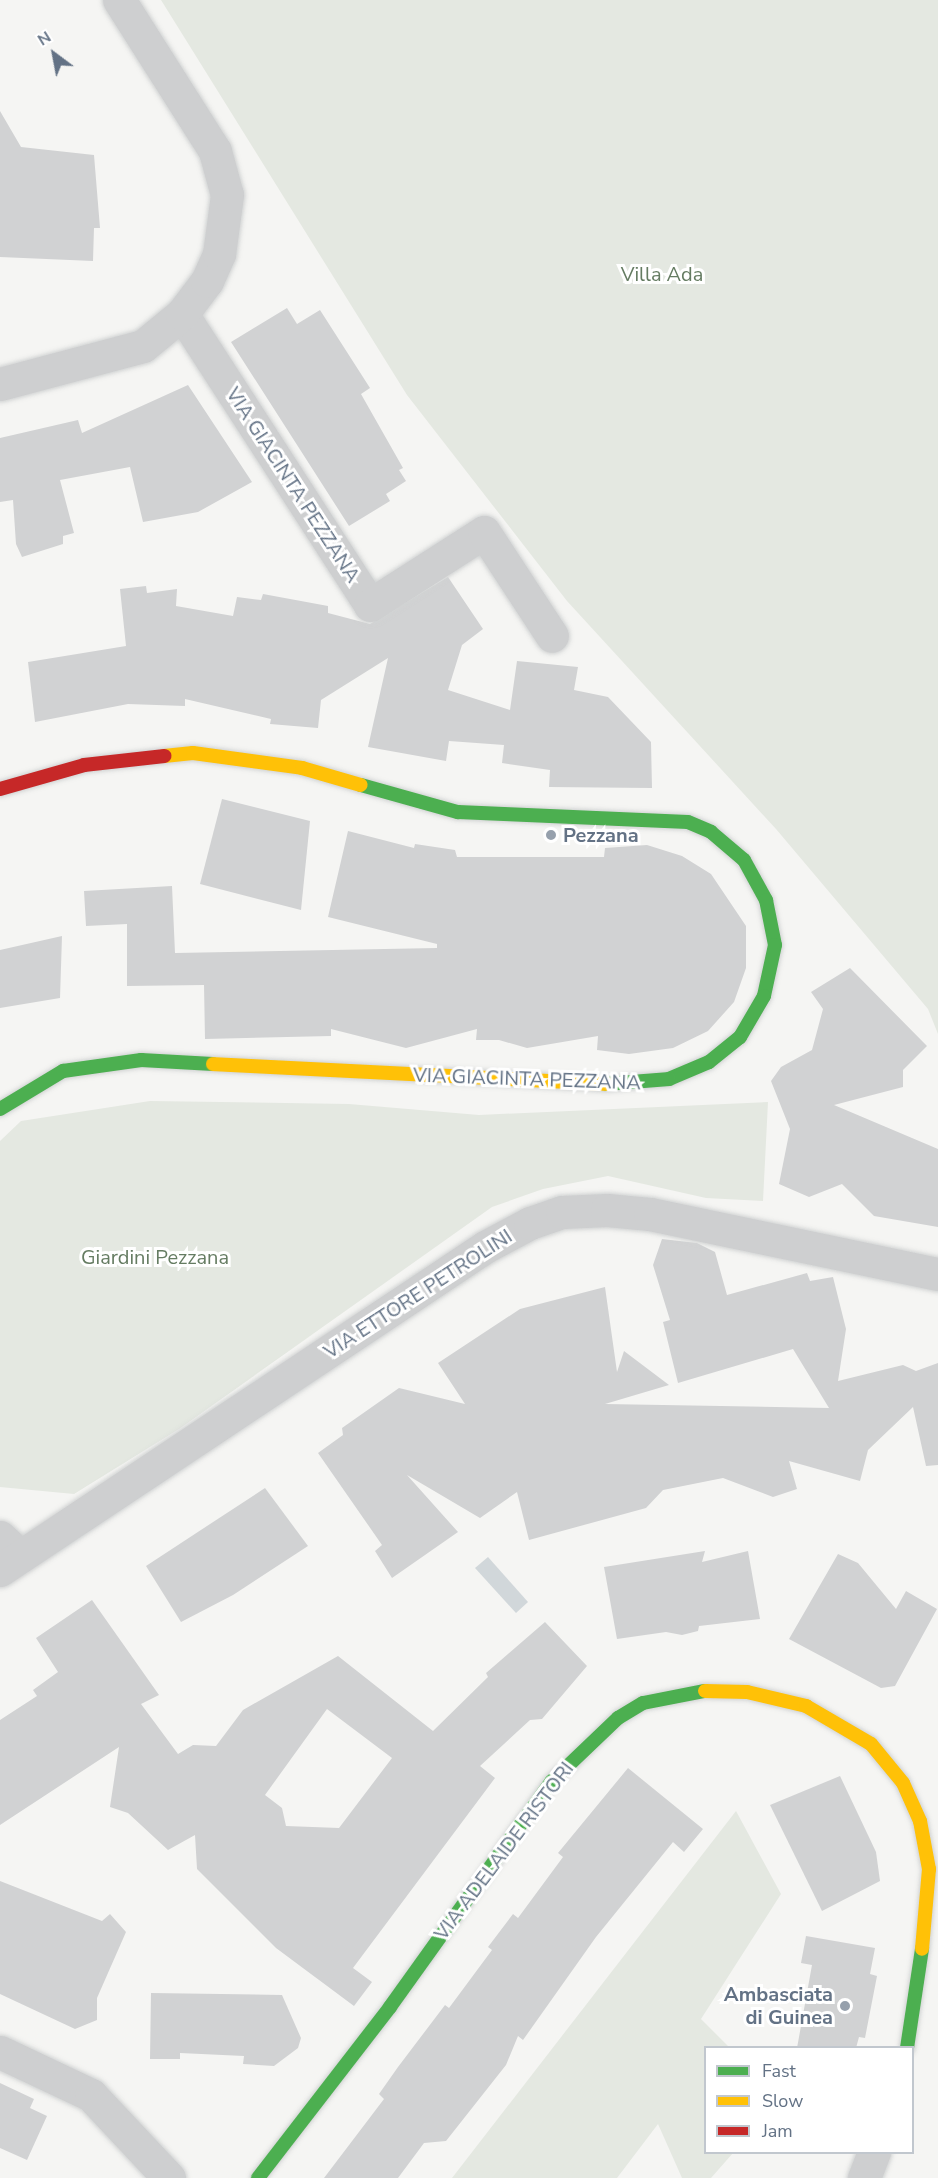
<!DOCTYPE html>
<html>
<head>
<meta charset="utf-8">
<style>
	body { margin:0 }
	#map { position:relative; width:938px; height:2178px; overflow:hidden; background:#f5f5f3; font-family:"Nunito Sans",sans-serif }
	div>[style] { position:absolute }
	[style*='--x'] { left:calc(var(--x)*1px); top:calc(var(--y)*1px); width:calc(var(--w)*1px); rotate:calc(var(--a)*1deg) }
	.green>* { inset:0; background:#e4e8e1 }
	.water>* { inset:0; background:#d1d7da }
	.building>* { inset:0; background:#d1d2d3 }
	.roads { filter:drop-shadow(0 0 2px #d1d3d3) drop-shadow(0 0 2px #d1d3d3) }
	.street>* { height:33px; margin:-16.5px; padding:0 16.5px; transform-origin:16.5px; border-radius:16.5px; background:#cecfd0 }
	.fast>* { height:14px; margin:-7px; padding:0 7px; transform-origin:7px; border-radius:7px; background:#4caf50 }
	.slow>* { height:14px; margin:-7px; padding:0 7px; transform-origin:7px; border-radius:7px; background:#ffc107 }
	.jam>* { height:14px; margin:-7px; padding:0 7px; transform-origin:7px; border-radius:7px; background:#c62828 }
	.dots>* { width:16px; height:16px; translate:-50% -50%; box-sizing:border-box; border:3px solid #fff; border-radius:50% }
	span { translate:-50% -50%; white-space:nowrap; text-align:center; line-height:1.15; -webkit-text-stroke:6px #fff; paint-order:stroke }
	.park-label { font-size:20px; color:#657c62 }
	.street-label { font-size:20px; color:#637285 }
	.poi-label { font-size:20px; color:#637285; font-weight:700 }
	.left { translate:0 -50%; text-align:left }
	.right { translate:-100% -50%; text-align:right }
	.legend { position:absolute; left:704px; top:2046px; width:210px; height:108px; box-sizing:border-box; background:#fff; border:2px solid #c1c7ce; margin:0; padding:8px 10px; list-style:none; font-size:18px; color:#637285 }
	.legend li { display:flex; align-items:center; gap:12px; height:30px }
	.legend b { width:30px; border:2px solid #c1c7ce }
	.north { position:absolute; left:24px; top:24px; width:60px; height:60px; -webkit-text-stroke:4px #fff; paint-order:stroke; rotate:328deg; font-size:16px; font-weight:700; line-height:24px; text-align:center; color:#637285 }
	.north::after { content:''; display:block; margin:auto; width:21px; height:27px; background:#637285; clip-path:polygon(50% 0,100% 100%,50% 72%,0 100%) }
</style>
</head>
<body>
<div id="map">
	<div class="green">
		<i style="clip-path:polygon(161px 0,938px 0,938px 1034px,928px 1009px,776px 829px,567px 601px,407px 395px)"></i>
		<i style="clip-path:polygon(150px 1101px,349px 1104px,479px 1115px,768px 1102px,763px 1201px,706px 1198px,608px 1176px,543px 1189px,492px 1207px,179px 1429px,74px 1494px,0 1487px,0 1141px,21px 1121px)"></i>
		<i style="clip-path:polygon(736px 1811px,781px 1894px,701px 2019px,729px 2047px,706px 2048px,706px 2152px,733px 2153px,711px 2178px,682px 2178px,658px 2124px,617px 2178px,452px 2178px)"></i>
	</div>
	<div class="water">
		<i style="clip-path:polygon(488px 1557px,528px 1602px,516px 1613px,475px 1568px)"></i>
	</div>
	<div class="building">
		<i style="clip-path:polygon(0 111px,21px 147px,94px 155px,100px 228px,94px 228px,93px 261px,0 257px)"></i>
		<i style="clip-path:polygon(287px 308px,297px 324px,320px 310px,370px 388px,361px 394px,403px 468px,399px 470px,406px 481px,386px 494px,390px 501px,349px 526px,231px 342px)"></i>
		<i style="clip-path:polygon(188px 385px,252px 482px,198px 512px,143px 522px,130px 467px,60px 480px,74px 533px,63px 536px,63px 544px,22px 557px,16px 544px,13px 500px,0 502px,0 438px,78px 420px,82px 433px)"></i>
		<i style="clip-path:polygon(448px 577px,483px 629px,462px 645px,448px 690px,510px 710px,517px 661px,578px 667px,574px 690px,608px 697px,651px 742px,652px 788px,549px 787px,550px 770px,502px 763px,504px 745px,449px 741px,446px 761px,368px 747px,388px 658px,321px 700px,318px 728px,270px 724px,271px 719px,185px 699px,185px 706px,128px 704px,35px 722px,28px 662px,126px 646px,120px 589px,146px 586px,147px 593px,177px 589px,176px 606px,233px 616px,237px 597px,261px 600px,263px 594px,328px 606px,328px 613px,370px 624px)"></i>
		<i style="clip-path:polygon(222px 799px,310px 821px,301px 910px,200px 884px)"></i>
		<i style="clip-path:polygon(348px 831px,414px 848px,415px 844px,455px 850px,457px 857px,604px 857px,605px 848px,647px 845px,682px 856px,711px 874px,746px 926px,746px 968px,734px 1002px,708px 1031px,673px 1048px,629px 1054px,597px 1050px,598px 1036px,527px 1048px,499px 1040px,476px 1040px,477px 1029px,406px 1048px,331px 1029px,331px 1036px,205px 1039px,204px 985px,127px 986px,127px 924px,86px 926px,84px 891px,172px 886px,175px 953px,437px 948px,437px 944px,328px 917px)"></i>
		<i style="clip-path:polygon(62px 936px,60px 998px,0 1008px,0 950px)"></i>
		<i style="clip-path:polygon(850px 968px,927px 1046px,903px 1070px,903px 1087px,834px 1105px,938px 1149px,938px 1227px,874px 1216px,842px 1184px,809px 1197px,779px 1184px,790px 1129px,771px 1081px,781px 1067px,812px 1050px,823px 1009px,811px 992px)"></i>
		<i style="clip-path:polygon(662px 1239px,697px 1243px,715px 1252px,727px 1295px,807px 1273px,810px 1281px,833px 1277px,846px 1329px,838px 1381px,903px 1365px,916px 1371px,938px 1363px,938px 1465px,926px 1466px,913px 1407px,868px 1450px,860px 1481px,789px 1461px,797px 1489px,773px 1497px,723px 1478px,663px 1490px,646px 1508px,529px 1540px,517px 1492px,480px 1518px,407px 1475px,458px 1532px,392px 1578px,375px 1551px,382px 1545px,318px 1453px,343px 1435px,342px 1428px,399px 1388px,465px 1404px,438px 1363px,520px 1309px,605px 1287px,617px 1372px,624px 1351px,669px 1385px,605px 1404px,829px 1408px,793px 1349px,678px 1383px,663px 1322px,670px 1320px,653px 1265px)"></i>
		<i style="clip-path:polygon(265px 1488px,308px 1546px,233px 1595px,181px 1622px,146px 1566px)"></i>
		<i style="clip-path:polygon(705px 1551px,702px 1562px,748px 1551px,760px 1619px,699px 1626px,698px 1631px,682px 1635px,666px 1632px,617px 1639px,604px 1567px)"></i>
		<i style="clip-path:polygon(838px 1554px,858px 1563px,896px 1609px,906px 1591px,937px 1609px,895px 1686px,881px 1688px,789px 1639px)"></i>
		<i style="clip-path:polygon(evenodd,92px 1600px,159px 1695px,141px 1704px,178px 1754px,193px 1745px,216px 1746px,243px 1710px,338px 1656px,433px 1731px,488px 1677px,486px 1673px,545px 1622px,587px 1666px,542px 1719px,530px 1720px,480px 1766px,495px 1778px,353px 1968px,372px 1982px,354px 2006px,276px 1948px,197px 1869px,195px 1835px,168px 1850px,128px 1813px,110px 1807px,119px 1747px,0 1825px,0 1720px,37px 1696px,33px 1690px,58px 1672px,36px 1638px,92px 1600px,327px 1709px,392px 1758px,339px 1828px,286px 1826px,282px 1808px,265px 1795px,327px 1709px)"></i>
		<i style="clip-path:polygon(628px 1768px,703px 1829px,684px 1852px,673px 1842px,596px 1937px,523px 2040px,518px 2036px,506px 2065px,446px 2141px,424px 2143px,398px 2178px,324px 2178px,384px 2099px,379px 2094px,398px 2067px,445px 2005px,449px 2008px,492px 1950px,488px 1947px,513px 1914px,518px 1918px,563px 1857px,558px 1853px)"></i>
		<i style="clip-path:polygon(840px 1776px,876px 1852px,880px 1881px,822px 1911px,770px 1805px)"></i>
		<i style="clip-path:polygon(0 1881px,102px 1921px,110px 1914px,126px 1932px,97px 1998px,97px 2020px,75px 2029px,0 1994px)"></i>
		<i style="clip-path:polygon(806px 1936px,875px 1948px,870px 1974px,877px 1976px,865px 2038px,859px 2037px,856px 2048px,797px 2048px,812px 1965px,801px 1963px)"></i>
		<i style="clip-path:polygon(151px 1993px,282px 1995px,301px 2038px,298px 2048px,274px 2066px,243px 2064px,244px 2056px,180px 2053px,180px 2059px,150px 2059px)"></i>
		<i style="clip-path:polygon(0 2083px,34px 2099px,30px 2108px,47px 2116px,27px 2160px,0 2148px)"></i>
	</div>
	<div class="roads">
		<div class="street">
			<i style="--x:182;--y:314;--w:346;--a:57.1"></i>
			<i style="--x:370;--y:605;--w:135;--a:-32.6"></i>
			<i style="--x:484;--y:532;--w:124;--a:56.8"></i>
			<i style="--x:0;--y:384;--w:148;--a:-14.9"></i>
			<i style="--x:143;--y:346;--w:50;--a:-39.4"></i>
			<i style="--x:182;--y:314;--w:41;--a:-52.9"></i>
			<i style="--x:207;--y:281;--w:30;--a:-66"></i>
			<i style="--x:219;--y:254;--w:60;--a:-82.3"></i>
			<i style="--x:227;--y:195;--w:46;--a:-105.3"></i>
			<i style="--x:215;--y:151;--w:179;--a:-122.4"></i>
			<i style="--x:0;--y:1537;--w:26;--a:43"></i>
			<i style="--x:0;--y:1570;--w:583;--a:-33.66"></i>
			<i style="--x:485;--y:1247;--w:51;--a:-28.1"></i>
			<i style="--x:530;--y:1223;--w:34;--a:-19"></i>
			<i style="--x:562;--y:1212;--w:45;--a:-2.5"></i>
			<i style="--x:607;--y:1210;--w:43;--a:5.3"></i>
			<i style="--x:650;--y:1214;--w:294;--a:11.8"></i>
			<i style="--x:0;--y:2052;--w:101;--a:25.3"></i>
			<i style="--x:91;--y:2095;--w:114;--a:46.8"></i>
			<i style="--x:864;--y:2178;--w:28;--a:-69"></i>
		</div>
		<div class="fast">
			<i style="--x:361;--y:785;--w:101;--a:15.6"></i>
			<i style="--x:458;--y:812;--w:230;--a:2.5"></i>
			<i style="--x:688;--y:822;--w:25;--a:23"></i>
			<i style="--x:711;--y:832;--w:43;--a:40.3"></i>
			<i style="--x:744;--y:860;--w:46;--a:61.2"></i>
			<i style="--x:766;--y:900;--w:46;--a:78.7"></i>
			<i style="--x:775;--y:945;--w:52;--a:102.2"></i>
			<i style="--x:764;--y:996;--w:48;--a:120.3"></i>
			<i style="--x:740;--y:1037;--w:40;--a:141"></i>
			<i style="--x:709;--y:1062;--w:43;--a:157"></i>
			<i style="--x:669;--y:1079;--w:63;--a:175.5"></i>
			<i style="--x:0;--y:1109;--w:74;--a:-31.1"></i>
			<i style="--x:63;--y:1071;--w:79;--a:-8"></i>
			<i style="--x:141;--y:1060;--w:72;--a:3.2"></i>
			<i style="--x:907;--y:2048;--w:100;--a:-81.4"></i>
			<i style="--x:258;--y:2178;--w:216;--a:-52.3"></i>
			<i style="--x:390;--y:2007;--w:277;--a:-54.4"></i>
			<i style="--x:551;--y:1782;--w:93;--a:-43.7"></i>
			<i style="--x:618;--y:1718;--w:29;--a:-31"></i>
			<i style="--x:643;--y:1703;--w:63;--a:-11"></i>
		</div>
		<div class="slow">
			<i style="--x:164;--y:756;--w:29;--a:-6"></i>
			<i style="--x:193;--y:753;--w:110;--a:7.8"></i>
			<i style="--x:302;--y:768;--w:61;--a:16.1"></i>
			<i style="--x:213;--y:1064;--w:394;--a:2.9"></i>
			<i style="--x:705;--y:1691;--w:42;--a:1.4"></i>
			<i style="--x:747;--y:1692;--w:61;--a:13.3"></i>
			<i style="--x:806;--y:1706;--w:75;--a:30.3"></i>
			<i style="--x:871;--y:1744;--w:50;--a:50.6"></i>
			<i style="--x:903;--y:1783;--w:42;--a:65.9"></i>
			<i style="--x:920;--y:1821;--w:49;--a:79.4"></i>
			<i style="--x:929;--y:1869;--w:80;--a:95"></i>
		</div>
		<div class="jam">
			<i style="--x:0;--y:789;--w:87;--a:-15.9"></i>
			<i style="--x:84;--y:765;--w:81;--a:-6.4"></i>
		</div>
	</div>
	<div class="dots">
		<i style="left:551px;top:835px;background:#96a0ac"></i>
		<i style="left:845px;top:2006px;background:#96a0ac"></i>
	</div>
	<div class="park-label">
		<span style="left:662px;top:274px">Villa Ada</span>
		<span style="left:155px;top:1257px">Giardini Pezzana</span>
	</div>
	<div class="street-label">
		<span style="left:293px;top:485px;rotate:57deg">VIA GIACINTA PEZZANA</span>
		<span style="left:527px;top:1079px;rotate:2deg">VIA GIACINTA PEZZANA</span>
		<span style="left:418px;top:1294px;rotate:-33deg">VIA ETTORE PETROLINI</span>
		<span style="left:504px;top:1851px;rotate:-53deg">VIA ADELAIDE RISTORI</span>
	</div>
	<div class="poi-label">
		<span class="left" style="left:563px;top:835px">Pezzana</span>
		<span class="right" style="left:833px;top:2006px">Ambasciata<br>di Guinea</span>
	</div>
	<ul class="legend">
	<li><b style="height:8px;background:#4caf50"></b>Fast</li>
	<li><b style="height:8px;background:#ffc107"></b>Slow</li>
	<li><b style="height:8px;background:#c62828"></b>Jam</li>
	</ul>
	<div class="north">N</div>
</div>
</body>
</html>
